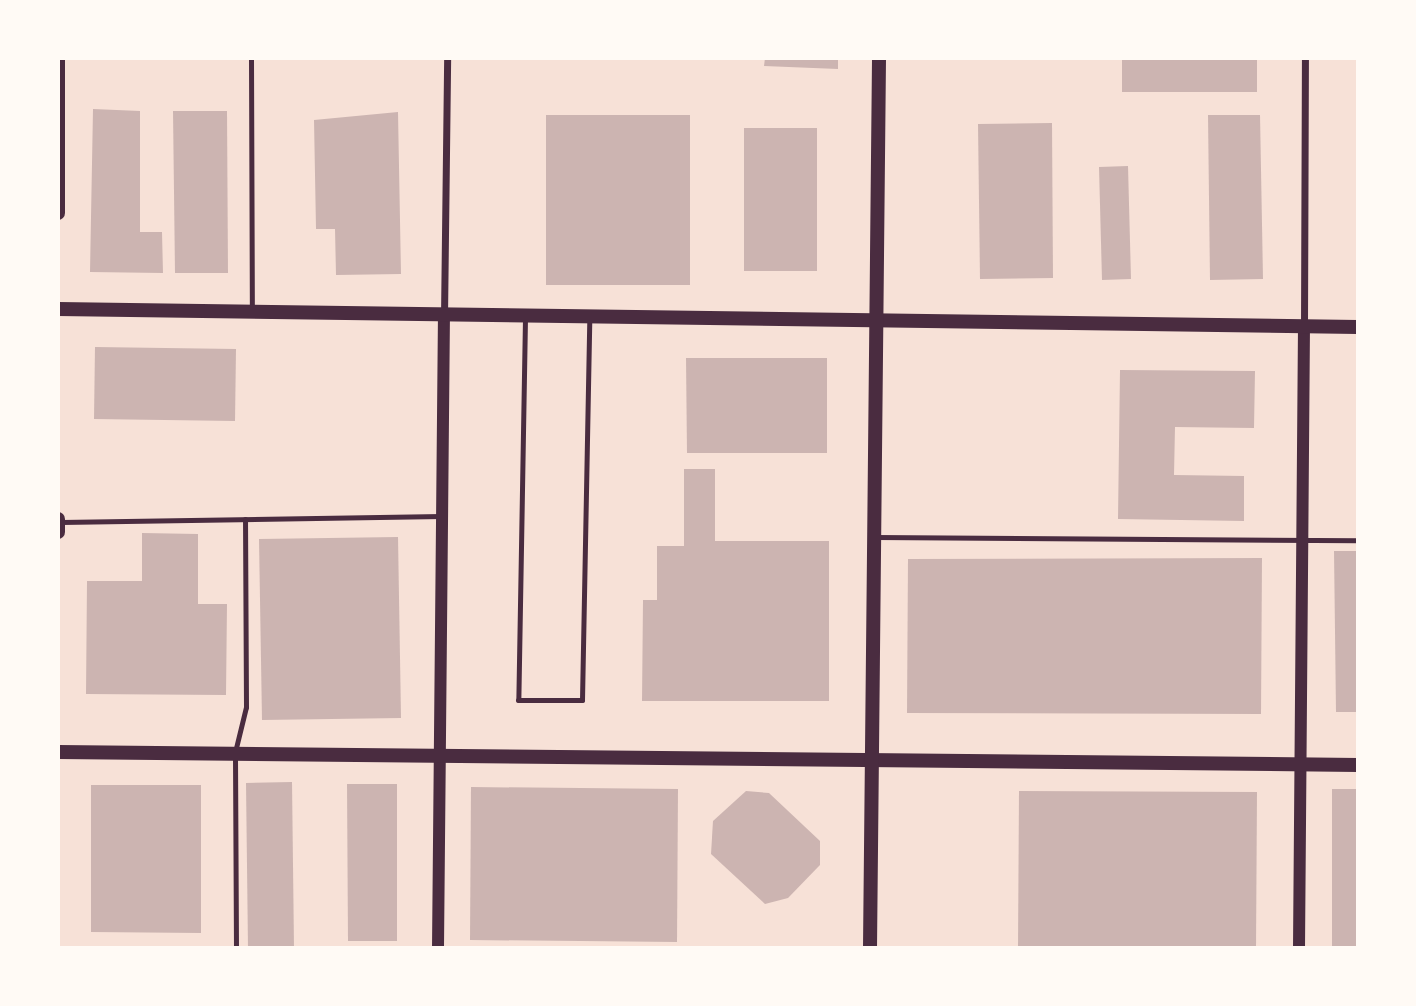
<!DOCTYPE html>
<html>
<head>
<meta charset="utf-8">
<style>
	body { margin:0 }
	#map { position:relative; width:1416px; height:1006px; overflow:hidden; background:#f7e1d7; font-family:"Sofia Sans Condensed",sans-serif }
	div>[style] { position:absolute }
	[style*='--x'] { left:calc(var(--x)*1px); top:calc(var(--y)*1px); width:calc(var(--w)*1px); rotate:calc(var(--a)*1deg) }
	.building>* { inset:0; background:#ccb4b1 }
	.service>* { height:5px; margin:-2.5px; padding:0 2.5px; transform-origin:2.5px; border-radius:2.5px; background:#4a2c40 }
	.minor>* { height:7px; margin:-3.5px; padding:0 3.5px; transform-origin:3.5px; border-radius:3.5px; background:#4a2c40 }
	.tertiary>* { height:12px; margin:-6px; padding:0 6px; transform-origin:6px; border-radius:6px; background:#4a2c40 }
	.secondary>* { height:14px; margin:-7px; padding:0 7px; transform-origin:7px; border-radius:7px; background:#4a2c40 }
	span { translate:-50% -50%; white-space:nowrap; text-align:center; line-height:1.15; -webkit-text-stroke:6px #fffaf5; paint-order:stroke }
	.frame { position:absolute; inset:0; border:60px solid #fffaf5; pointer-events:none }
</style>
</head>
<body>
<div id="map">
	<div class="building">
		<i style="clip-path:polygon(765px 58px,838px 58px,838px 69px,764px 66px)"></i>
		<i style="clip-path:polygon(1122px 58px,1257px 58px,1257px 92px,1122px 92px)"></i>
		<i style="clip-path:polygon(93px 109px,140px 111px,140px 232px,162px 232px,163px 273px,90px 272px)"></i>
		<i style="clip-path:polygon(173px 111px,227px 111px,228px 273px,175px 273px)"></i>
		<i style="clip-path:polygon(398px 112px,401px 274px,336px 275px,335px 229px,316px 229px,314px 120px)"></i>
		<i style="clip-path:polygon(546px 115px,690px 115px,690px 285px,546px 285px)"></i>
		<i style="clip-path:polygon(1208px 115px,1260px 115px,1263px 279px,1210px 280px)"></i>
		<i style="clip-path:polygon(1052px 123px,1053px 278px,980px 279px,978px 124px)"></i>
		<i style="clip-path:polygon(744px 128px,817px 128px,817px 271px,744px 271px)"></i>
		<i style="clip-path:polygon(1128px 166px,1131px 279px,1102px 280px,1099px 167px)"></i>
		<i style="clip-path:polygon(95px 347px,236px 349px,235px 421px,94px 419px)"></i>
		<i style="clip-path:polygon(686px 358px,827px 358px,827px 453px,687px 453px)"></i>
		<i style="clip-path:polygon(1120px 370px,1255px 371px,1254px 428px,1175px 427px,1174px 475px,1244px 476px,1244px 521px,1118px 519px)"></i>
		<i style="clip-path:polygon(684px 469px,715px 469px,715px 541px,829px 541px,829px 701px,642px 701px,643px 600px,657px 600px,657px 546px,684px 546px)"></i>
		<i style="clip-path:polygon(142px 533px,198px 534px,198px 604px,227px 604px,226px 695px,86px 694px,87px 581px,142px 581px)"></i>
		<i style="clip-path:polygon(398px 537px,401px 718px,262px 720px,259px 539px)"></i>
		<i style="clip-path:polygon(1334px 551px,1358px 551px,1358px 712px,1336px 712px)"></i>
		<i style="clip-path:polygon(1262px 558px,1261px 714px,907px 713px,908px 559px)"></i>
		<i style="clip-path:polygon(292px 782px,294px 948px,248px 948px,246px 783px)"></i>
		<i style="clip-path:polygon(347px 784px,397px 784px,397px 941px,348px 941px)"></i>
		<i style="clip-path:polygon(91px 785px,201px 785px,201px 933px,91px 932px)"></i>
		<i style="clip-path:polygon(471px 787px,678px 789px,677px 942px,470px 940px)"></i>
		<i style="clip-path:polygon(1332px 789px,1358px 789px,1358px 948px,1332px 948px)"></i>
		<i style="clip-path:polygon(746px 791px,769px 793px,820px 841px,820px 865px,788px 898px,765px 904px,711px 854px,713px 821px)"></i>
		<i style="clip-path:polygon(1019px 791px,1257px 792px,1256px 948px,1018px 947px)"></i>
	</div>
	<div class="service">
		<i style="--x:251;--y:58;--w:252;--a:89.8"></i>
		<i style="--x:525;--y:318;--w:382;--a:91"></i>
		<i style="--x:518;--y:700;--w:64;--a:0"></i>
		<i style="--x:582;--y:700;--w:381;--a:-88.9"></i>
		<i style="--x:61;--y:522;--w:381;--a:-0.9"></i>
		<i style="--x:875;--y:537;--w:483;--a:0.4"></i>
		<i style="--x:236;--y:948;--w:196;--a:-90.3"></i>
		<i style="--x:235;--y:752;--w:46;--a:-76.3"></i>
		<i style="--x:246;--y:707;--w:188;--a:-90.3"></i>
	</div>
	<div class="minor">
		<i style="--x:444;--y:317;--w:259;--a:-89.3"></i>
		<i style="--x:1304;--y:326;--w:268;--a:-89.8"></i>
	</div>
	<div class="tertiary">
		<i style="--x:438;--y:948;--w:631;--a:-89.46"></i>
		<i style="--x:1299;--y:948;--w:622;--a:-89.54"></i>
	</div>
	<div class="secondary">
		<i style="--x:58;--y:213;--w:155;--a:-90"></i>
		<i style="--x:58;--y:309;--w:1300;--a:0.79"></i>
		<i style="--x:58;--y:519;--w:13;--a:90"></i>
		<i style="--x:58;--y:752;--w:1300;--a:0.57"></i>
		<i style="--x:870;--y:948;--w:890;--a:-89.42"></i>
	</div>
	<div class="frame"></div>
</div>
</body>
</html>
